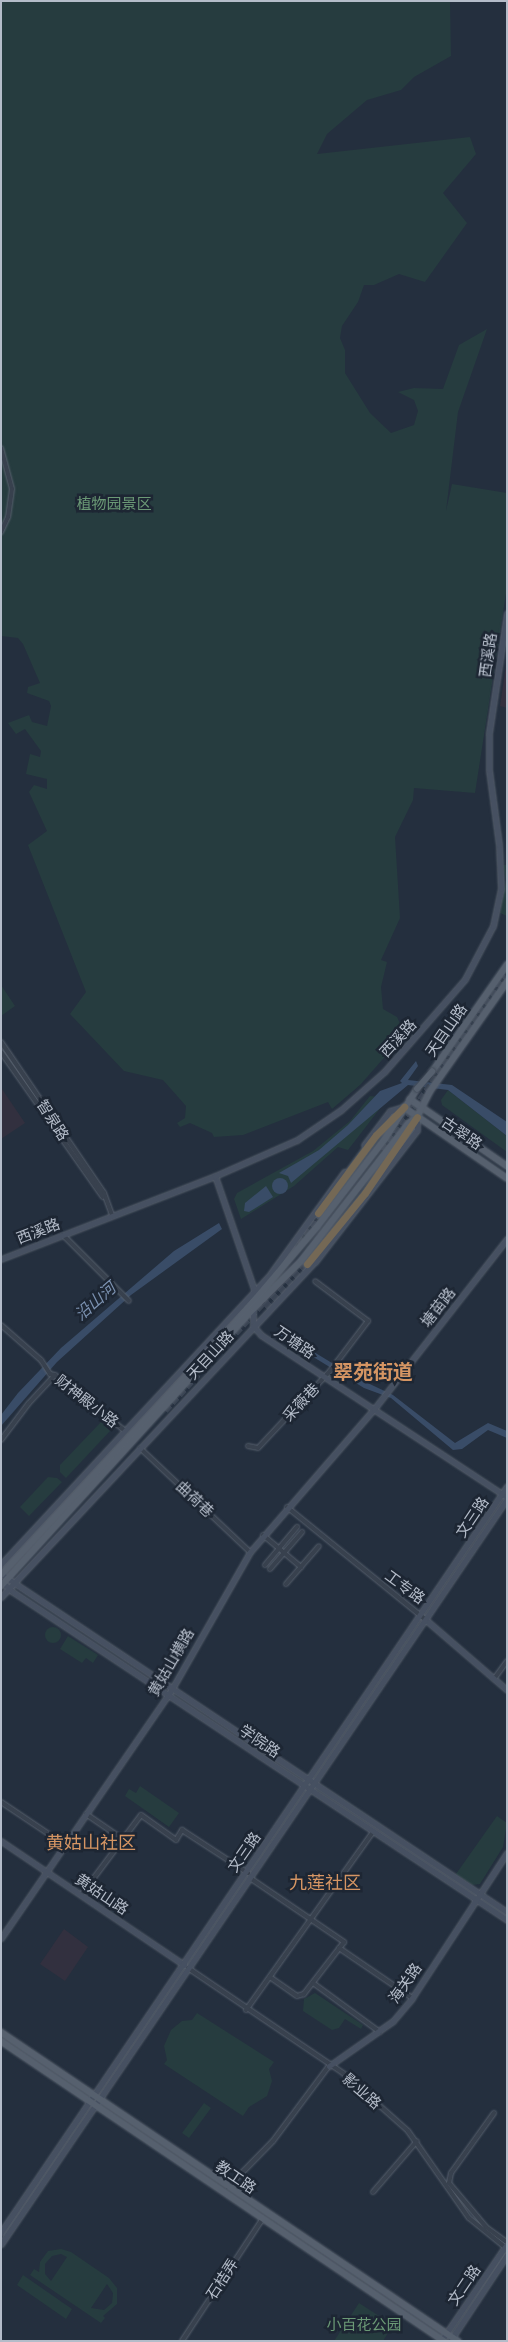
<!DOCTYPE html>
<html>
<head>
<meta charset="utf-8">
<style>
	body { margin:0 }
	#map { position:relative; width:508px; height:2342px; overflow:hidden; background:#242f3e; font-family:"Exo 2","Noto Sans SC",sans-serif }
	div>[style] { position:absolute }
	[style*='--x'] { left:calc(var(--x)*1px); top:calc(var(--y)*1px); width:calc(var(--w)*1px); rotate:calc(var(--a)*1deg) }
	.medical>* { inset:0; background:#32303f }
	.green>* { inset:0; background:#263c3f }
	.round { border-radius:50% }
	.water>* { inset:0; background:#394c67 }
	.highway-tunnel>* { height:7px; margin-top:-3.5px; transform-origin:0; background:repeating-linear-gradient(90deg,#3a4453 0 7px,transparent 0 10.5px) }
	.roads { filter:drop-shadow(0 0 1px #565f6c) drop-shadow(0 0 1px #565f6c) }
	.street>* { height:4px; margin:-2px; padding:0 2px; transform-origin:2px; border-radius:2px; background:#38414e }
	.secondary>* { height:5px; margin:-2.5px; padding:0 2.5px; transform-origin:2.5px; border-radius:2.5px; background:#465061 }
	.primary>* { height:5.5px; margin:-2.75px; padding:0 2.75px; transform-origin:2.75px; border-radius:2.75px; background:#56606e }
	.highway>* { height:7px; margin:-3.5px; padding:0 3.5px; transform-origin:3.5px; border-radius:3.5px; background:#746855 }
	.bridges { filter:drop-shadow(0 0 1px #414a57) drop-shadow(0 0 1px #414a57) }
	.primary-bridge>* { height:5.5px; margin:-2.75px; padding:0 2.75px; transform-origin:2.75px; border-radius:2.75px; background:#56606e }
	span { translate:-50% -50%; white-space:nowrap; text-align:center; line-height:1.15; -webkit-text-stroke:5px #1d2633; paint-order:stroke }
	.park-label { font-size:15px; color:#6b9a76 }
	.street-label { font-size:15px; color:#b4bcc9 }
	.water-label { font-size:16px; color:#7c92b1; font-style:italic }
	.quarter-label { font-size:18px; color:#d59563 }
	.district-label { font-size:20px; color:#d59563; font-weight:700 }
	.frame { position:absolute; inset:0; border:2px solid #b4bcc9; pointer-events:none }
</style>
</head>
<body>
<div id="map">
	<div class="medical">
		<i style="clip-path:polygon(507px 658px,507px 708px,500px 706px)"></i>
		<i style="clip-path:polygon(2px 1089px,25px 1123px,1px 1139px,1px 1090px)"></i>
		<i style="clip-path:polygon(64px 1929px,88px 1947px,65px 1981px,40px 1964px)"></i>
	</div>
	<div class="green">
		<i style="clip-path:polygon(1px 1px,450px 1px,451px 56px,414px 77px,401px 90px,367px 100px,327px 134px,317px 154px,470px 137px,476px 154px,443px 193px,467px 223px,425px 282px,399px 274px,374px 285px,364px 285px,358px 302px,342px 326px,340px 338px,345px 350px,345px 373px,370px 413px,391px 433px,414px 425px,418px 411px,414px 400px,398px 392px,414px 388px,443px 389px,459px 345px,487px 329px,458px 412px,446px 511px,452px 484px,507px 493px,507px 587px,475px 793px,414px 788px,413px 800px,395px 837px,400px 918px,381px 960px,387px 962px,381px 987px,383px 1009px,397px 1017px,405px 1034px,360px 1085px,332px 1109px,328px 1102px,243px 1135px,214px 1137px,212px 1133px,190px 1123px,180px 1127px,177px 1123px,185px 1118px,186px 1106px,163px 1080px,124px 1071px,70px 1014px,86px 992px,28px 845px,47px 831px,29px 792px,34px 785px,47px 789px,47px 779px,26px 774px,30px 754px,40px 757px,41px 751px,25px 729px,16px 734px,8px 723px,29px 715px,32px 722px,47px 726px,51px 706px,49px 701px,27px 693px,28px 687px,40px 683px,23px 644px,18px 638px,1px 636px)"></i>
		<i style="clip-path:polygon(503px 865px,507px 865px,507px 916px,500px 913px,506px 880px)"></i>
		<i style="clip-path:polygon(1px 985px,15px 1006px,1px 1016px)"></i>
		<i style="clip-path:polygon(448px 1090px,507px 1136px,507px 1152px,442px 1105px,441px 1100px)"></i>
		<i style="clip-path:polygon(370px 1096px,388px 1098px,348px 1150px,338px 1147px,294px 1186px,241px 1219px,234px 1199px,237px 1193px,313px 1151px,350px 1121px)"></i>
		<i style="clip-path:polygon(101px 1422px,110px 1431px,66px 1478px,60px 1472px,60px 1465px)"></i>
		<i style="clip-path:polygon(48px 1477px,57px 1478px,62px 1482px,29px 1516px,20px 1507px)"></i>
		<i class="round" style="left:45px;top:1627px;width:16px;height:16px"></i>
		<i style="clip-path:polygon(68px 1636px,98px 1655px,93px 1663px,86px 1658px,82px 1663px,60px 1649px)"></i>
		<i style="clip-path:polygon(140px 1786px,179px 1813px,169px 1827px,115px 1789px,125px 1796px,129px 1789px,136px 1793px)"></i>
		<i style="clip-path:polygon(497px 1816px,507px 1823px,503px 1847px,480px 1884px,472px 1885px,456px 1874px)"></i>
		<i style="clip-path:polygon(315px 1993px,363px 2025px,361px 2029px,345px 2019px,339px 2028px,332px 2030px,303px 2011px,304px 1999px)"></i>
		<i style="clip-path:polygon(197px 2013px,274px 2062px,269px 2069px,272px 2081px,267px 2096px,249px 2107px,243px 2116px,164px 2064px,167px 2060px,164px 2046px,171px 2030px,182px 2021px,192px 2020px)"></i>
		<i style="clip-path:polygon(204px 2103px,211px 2108px,189px 2138px,182px 2133px)"></i>
		<i style="clip-path:polygon(evenodd,61px 2249px,71px 2252px,109px 2278px,117px 2288px,117px 2304px,103px 2316px,105px 2318px,101px 2323px,30px 2275px,34px 2269px,39px 2272px,40px 2262px,48px 2251px,61px 2249px,61px 2254px,67px 2257px,51px 2281px,45px 2274px,45px 2264px,52px 2256px,61px 2254px,61px 2249px,107px 2284px,113px 2293px,112px 2303px,104px 2310px,91px 2308px,107px 2284px)"></i>
		<i style="clip-path:polygon(23px 2275px,72px 2309px,66px 2319px,17px 2285px)"></i>
		<i style="clip-path:polygon(359px 2303px,393px 2325px,383px 2341px,334px 2341px)"></i>
	</div>
	<div class="water">
		<i style="clip-path:polygon(416px 1061px,418px 1066px,408px 1080px,452px 1085px,507px 1122px,507px 1136px,448px 1090px,408px 1085px,291px 1183px,288px 1176px,279px 1173px,319px 1150px,348px 1125px,380px 1091px,402px 1083px,400px 1081px)"></i>
		<i class="round" style="left:272px;top:1178px;width:16px;height:16px"></i>
		<i style="clip-path:polygon(266px 1186px,273px 1197px,249px 1212px,244px 1211px,245px 1203px)"></i>
		<i style="clip-path:polygon(219px 1223px,222px 1229px,131px 1295px,57px 1362px,1px 1426px,1px 1415px,18px 1393px,61px 1348px,174px 1251px)"></i>
		<i style="clip-path:polygon(281px 1332px,355px 1377px,393px 1395px,455px 1443px,488px 1423px,507px 1431px,507px 1438px,488px 1430px,462px 1449px,453px 1450px,391px 1398px,364px 1388px,279px 1336px)"></i>
	</div>
	<div class="highway-tunnel">
		<i style="--x:384;--y:1151;--w:214;--a:-54.9"></i>
		<i style="--x:279;--y:1268;--w:67;--a:-54.7"></i>
		<i style="--x:265;--y:1307;--w:60;--a:-45.7"></i>
		<i style="--x:165;--y:1410;--w:151;--a:-47.7"></i>
	</div>
	<div class="roads">
		<div class="street">
			<i style="--x:1;--y:448;--w:42;--a:75"></i>
			<i style="--x:12;--y:489;--w:28;--a:98"></i>
			<i style="--x:8;--y:517;--w:17;--a:115"></i>
			<i style="--x:1;--y:1042;--w:183;--a:55.7"></i>
			<i style="--x:104;--y:1193;--w:23;--a:70"></i>
			<i style="--x:1;--y:1052;--w:177;--a:54.9"></i>
			<i style="--x:63;--y:1235;--w:93;--a:45"></i>
			<i style="--x:1;--y:1325;--w:53;--a:41.2"></i>
			<i style="--x:41;--y:1360;--w:17;--a:57"></i>
			<i style="--x:50;--y:1374;--w:5;--a:11"></i>
			<i style="--x:55;--y:1375;--w:88;--a:38.6"></i>
			<i style="--x:1;--y:1440;--w:46;--a:-52.9"></i>
			<i style="--x:29;--y:1403;--w:38;--a:-47"></i>
			<i style="--x:248;--y:1446;--w:10;--a:11"></i>
			<i style="--x:258;--y:1448;--w:105;--a:-46.9"></i>
			<i style="--x:330;--y:1371;--w:63;--a:-52.8"></i>
			<i style="--x:368;--y:1321;--w:66;--a:-143"></i>
			<i style="--x:140;--y:1448;--w:151;--a:43.4"></i>
			<i style="--x:287;--y:1507;--w:179;--a:39.1"></i>
			<i style="--x:263;--y:1535;--w:50;--a:40.1"></i>
			<i style="--x:265;--y:1565;--w:50;--a:-49.9"></i>
			<i style="--x:270;--y:1569;--w:49;--a:-49.1"></i>
			<i style="--x:286;--y:1584;--w:50;--a:-49"></i>
			<i style="--x:494;--y:1679;--w:22;--a:-54"></i>
			<i style="--x:1;--y:1802;--w:77;--a:33.9"></i>
			<i style="--x:86;--y:1814;--w:46;--a:34.4"></i>
			<i style="--x:250;--y:1878;--w:114;--a:34.2"></i>
			<i style="--x:344;--y:1942;--w:66;--a:127.6"></i>
			<i style="--x:304;--y:1994;--w:7;--a:164"></i>
			<i style="--x:297;--y:1996;--w:33;--a:-145"></i>
			<i style="--x:81;--y:1895;--w:100;--a:-53.1"></i>
			<i style="--x:141;--y:1815;--w:43;--a:35.5"></i>
			<i style="--x:176;--y:1840;--w:12;--a:-59"></i>
			<i style="--x:182;--y:1830;--w:79;--a:33.1"></i>
			<i style="--x:339;--y:1948;--w:88;--a:34.4"></i>
			<i style="--x:188;--y:1968;--w:187;--a:34.1"></i>
			<i style="--x:343;--y:2073;--w:87;--a:41.7"></i>
			<i style="--x:408;--y:2131;--w:106;--a:55"></i>
			<i style="--x:469;--y:2218;--w:46;--a:38.9"></i>
			<i style="--x:313;--y:1983;--w:83;--a:36.2"></i>
			<i style="--x:246;--y:2010;--w:219;--a:-54.5"></i>
			<i style="--x:494;--y:2113;--w:74;--a:125.6"></i>
			<i style="--x:451;--y:2173;--w:10;--a:101"></i>
			<i style="--x:449;--y:2183;--w:57;--a:49.9"></i>
			<i style="--x:486;--y:2227;--w:26;--a:36"></i>
			<i style="--x:228;--y:2187;--w:64;--a:-45.6"></i>
			<i style="--x:273;--y:2141;--w:94;--a:-53.3"></i>
			<i style="--x:373;--y:2192;--w:67;--a:-49.2"></i>
			<i style="--x:182;--y:2341;--w:147;--a:-56.6"></i>
		</div>
		<div class="secondary">
			<i style="--x:364;--y:1145;--w:43;--a:-52.6"></i>
			<i style="--x:390;--y:1111;--w:14;--a:-17"></i>
			<i style="--x:215;--y:1176;--w:123;--a:71"></i>
			<i style="--x:1;--y:1259;--w:230;--a:-21.2"></i>
			<i style="--x:215;--y:1176;--w:90;--a:-23.7"></i>
			<i style="--x:297;--y:1140;--w:53;--a:-34.3"></i>
			<i style="--x:341;--y:1110;--w:57;--a:-41.5"></i>
			<i style="--x:384;--y:1072;--w:123;--a:-48.9"></i>
			<i style="--x:465;--y:979;--w:60;--a:-62.2"></i>
			<i style="--x:493;--y:926;--w:38;--a:-78"></i>
			<i style="--x:501;--y:889;--w:44;--a:-92.6"></i>
			<i style="--x:499;--y:845;--w:76;--a:-97.6"></i>
			<i style="--x:489;--y:770;--w:37;--a:-90"></i>
			<i style="--x:489;--y:733;--w:121;--a:-81.5"></i>
			<i style="--x:253;--y:1308;--w:18;--a:90"></i>
			<i style="--x:253;--y:1326;--w:12;--a:48"></i>
			<i style="--x:261;--y:1335;--w:295;--a:33.4"></i>
			<i style="--x:1;--y:1564;--w:397;--a:-47.1"></i>
			<i style="--x:271;--y:1273;--w:125;--a:-54.1"></i>
			<i style="--x:1;--y:1574;--w:609;--a:33.74"></i>
			<i style="--x:1;--y:1581;--w:16;--a:43"></i>
			<i style="--x:13;--y:1592;--w:593;--a:33.58"></i>
			<i style="--x:1;--y:1597;--w:459;--a:-46.9"></i>
			<i style="--x:315;--y:1262;--w:167;--a:-52.3"></i>
			<i style="--x:417;--y:1130;--w:13;--a:-90"></i>
			<i style="--x:426;--y:1620;--w:107;--a:40.8"></i>
			<i style="--x:1;--y:1841;--w:221;--a:34.1"></i>
			<i style="--x:1;--y:1938;--w:296;--a:-55.5"></i>
			<i style="--x:169;--y:1694;--w:163;--a:-60.3"></i>
			<i style="--x:250;--y:1552;--w:189;--a:-49.1"></i>
			<i style="--x:374;--y:1409;--w:216;--a:-52"></i>
			<i style="--x:329;--y:2066;--w:78;--a:-35.1"></i>
			<i style="--x:393;--y:2021;--w:30;--a:-50"></i>
			<i style="--x:412;--y:1998;--w:173;--a:-56.8"></i>
			<i style="--x:1;--y:2232;--w:901;--a:-55.85"></i>
			<i style="--x:1;--y:2244;--w:901;--a:-55.82"></i>
			<i style="--x:441;--y:2341;--w:117;--a:-55.8"></i>
			<i style="--x:450;--y:2341;--w:103;--a:-56.5"></i>
		</div>
		<div class="primary">
			<i style="--x:432;--y:1072;--w:131;--a:-55"></i>
			<i style="--x:410;--y:1099;--w:118;--a:34.6"></i>
			<i style="--x:404;--y:1107;--w:125;--a:34.6"></i>
			<i style="--x:1;--y:1575;--w:347;--a:-47.1"></i>
			<i style="--x:237;--y:1321;--w:123;--a:-49.6"></i>
			<i style="--x:317;--y:1227;--w:111;--a:-52.3"></i>
			<i style="--x:385;--y:1139;--w:59;--a:-57.4"></i>
			<i style="--x:1;--y:1586;--w:374;--a:-47.7"></i>
			<i style="--x:253;--y:1309;--w:68;--a:-45"></i>
			<i style="--x:301;--y:1261;--w:174;--a:-52"></i>
			<i style="--x:408;--y:1124;--w:11;--a:-38"></i>
			<i style="--x:417;--y:1117;--w:27;--a:-63"></i>
			<i style="--x:429;--y:1093;--w:136;--a:-54.9"></i>
			<i style="--x:1;--y:2032;--w:552;--a:34.06"></i>
			<i style="--x:1;--y:2041;--w:535;--a:34.11"></i>
		</div>
		<div class="highway">
			<i style="--x:318;--y:1213;--w:97;--a:-53.4"></i>
			<i style="--x:376;--y:1135;--w:40;--a:-45"></i>
			<i style="--x:307;--y:1264;--w:92;--a:-50.8"></i>
			<i style="--x:365;--y:1193;--w:92;--a:-55.6"></i>
		</div>
	</div>
	<div class="bridges">
		<div class="primary-bridge">
			<i style="--x:417;--y:1089;--w:23;--a:-49"></i>
		</div>
	</div>
	<div class="park-label">
		<span style="left:114px;top:504px">植物园景区</span>
		<span style="left:364px;top:2325px">小百花公园</span>
	</div>
	<div class="street-label">
		<span style="left:488px;top:655px;rotate:-82deg">西溪路</span>
		<span style="left:446px;top:1030px;rotate:-55deg">天目山路</span>
		<span style="left:398px;top:1038px;rotate:-47deg">西溪路</span>
		<span style="left:53px;top:1120px;rotate:57deg">智泉路</span>
		<span style="left:462px;top:1133px;rotate:34deg">古翠路</span>
		<span style="left:38px;top:1231px;rotate:-21deg">西溪路</span>
		<span style="left:438px;top:1307px;rotate:-52deg">塘苗路</span>
		<span style="left:295px;top:1342px;rotate:34deg">万塘路</span>
		<span style="left:210px;top:1355px;rotate:-47deg">天目山路</span>
		<span style="left:87px;top:1401px;rotate:38deg">财神殿小路</span>
		<span style="left:301px;top:1402px;rotate:-47deg">采薇巷</span>
		<span style="left:195px;top:1499px;rotate:43deg">曲荷巷</span>
		<span style="left:472px;top:1517px;rotate:-56deg">文三路</span>
		<span style="left:405px;top:1587px;rotate:36deg">工专路</span>
		<span style="left:171px;top:1662px;rotate:-60deg">黄姑山横路</span>
		<span style="left:260px;top:1741px;rotate:34deg">学院路</span>
		<span style="left:244px;top:1852px;rotate:-55deg">文三路</span>
		<span style="left:102px;top:1894px;rotate:34deg">黄姑山路</span>
		<span style="left:405px;top:1983px;rotate:-55deg">海关路</span>
		<span style="left:362px;top:2091px;rotate:41deg">影业路</span>
		<span style="left:236px;top:2177px;rotate:34deg">教工路</span>
		<span style="left:222px;top:2279px;rotate:-57deg">石桔弄</span>
		<span style="left:464px;top:2285px;rotate:-56deg">文二路</span>
	</div>
	<div class="water-label">
		<span style="left:95px;top:1301px;rotate:-41deg">沿山河</span>
	</div>
	<div class="quarter-label">
		<span style="left:91px;top:1842px">黄姑山社区</span>
		<span style="left:325px;top:1882px">九莲社区</span>
	</div>
	<div class="district-label">
		<span style="left:373px;top:1371px">翠苑街道</span>
	</div>
	<div class="frame"></div>
</div>
</body>
</html>
